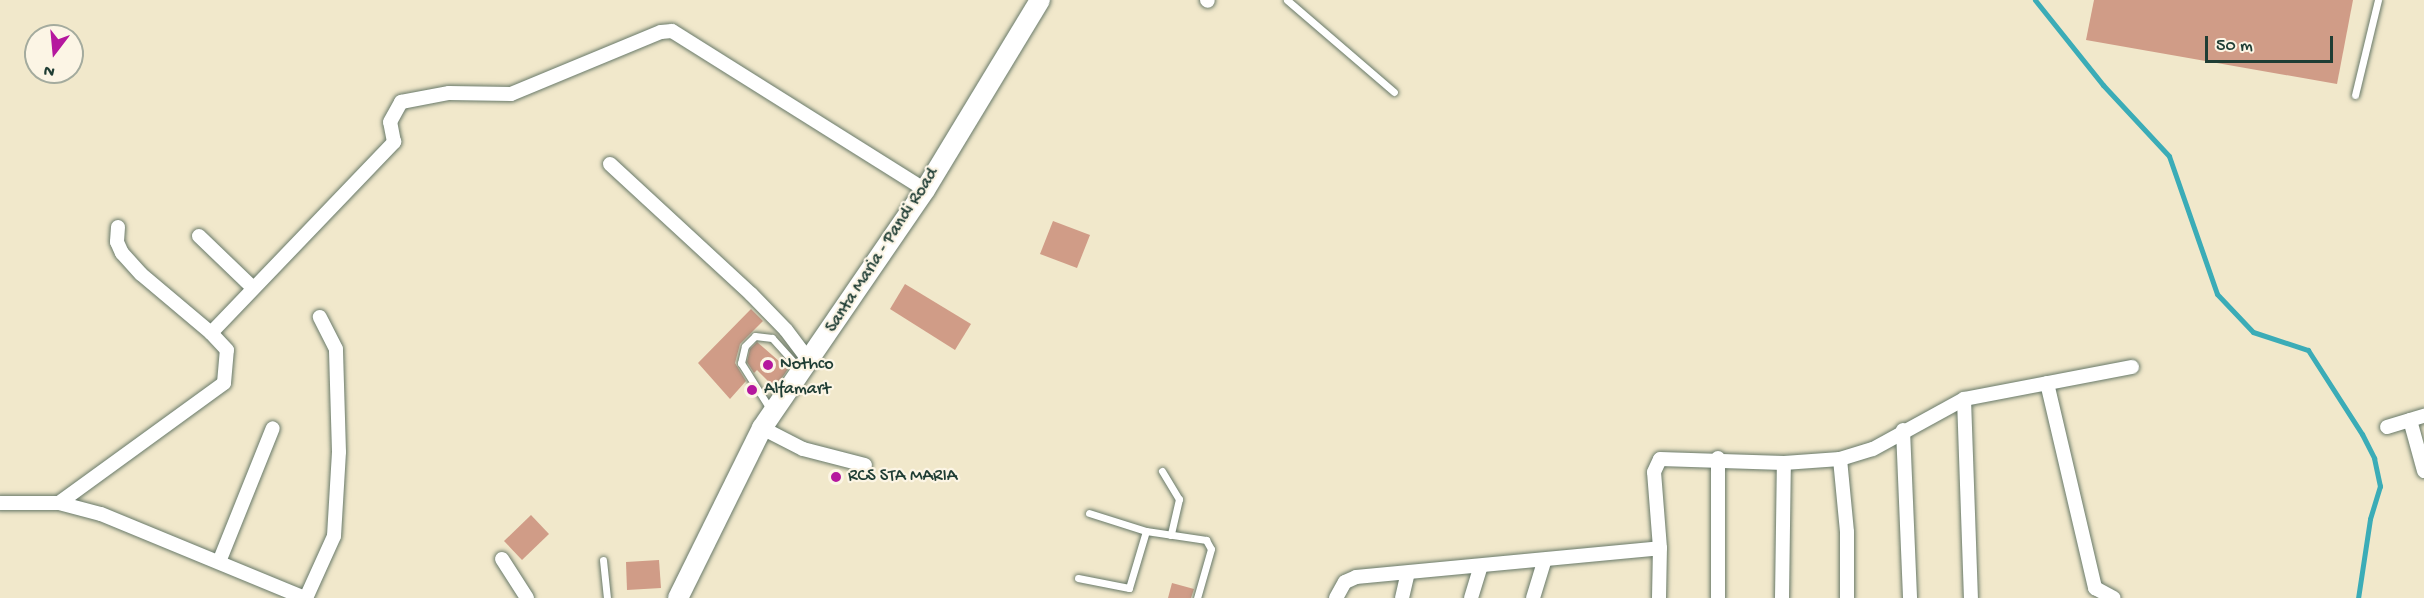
<!DOCTYPE html>
<html>
<head>
<meta charset="utf-8">
<style>
	body { margin:0 }
	#map { position:relative; width:2424px; height:598px; overflow:hidden; background:#f1e8cb; font-family:"Gochi Hand",sans-serif }
	div>[style] { position:absolute }
	[style*='--x'] { left:calc(var(--x)*1px); top:calc(var(--y)*1px); width:calc(var(--w)*1px); rotate:calc(var(--a)*1deg) }
	.stream>* { height:5px; margin:-2.5px; padding:0 2.5px; transform-origin:2.5px; border-radius:2.5px; background:#3bacb7 }
	.building>* { inset:0; background:#d09c87 }
	.roads { filter:drop-shadow(0 0 2px #687969) drop-shadow(0 0 2px #687969) }
	.lane>* { height:7px; margin:-3.5px; padding:0 3.5px; transform-origin:3.5px; border-radius:3.5px; background:#fff }
	.street>* { height:14px; margin:-7px; padding:0 7px; transform-origin:7px; border-radius:7px; background:#fff }
	.secondary>* { height:20px; margin:-10px; padding:0 10px; transform-origin:10px; border-radius:10px; background:#fff }
	.dots>* { width:16px; height:16px; translate:-50% -50%; box-sizing:border-box; border:3px solid #fcf5e5; border-radius:50% }
	span { translate:-50% -50%; white-space:nowrap; text-align:center; line-height:1.15; -webkit-text-stroke:4.5px #fcf5e5; paint-order:stroke }
	.street-label { font-size:18px; color:#1f3d34 }
	.poi-label { font-size:18px; color:#1f3d34 }
	.left { translate:0 -50%; text-align:left }
	.north { position:absolute; left:24px; top:24px; width:60px; height:60px; box-sizing:border-box; background:#fcf5e5; border:2px solid #a4ab9e; border-radius:50%; rotate:196deg; font-size:16px; font-weight:700; line-height:24px; text-align:center; color:#1f3d34 }
	.north::after { content:''; display:block; margin:auto; width:21px; height:27px; background:#b5179e; clip-path:polygon(50% 0,100% 100%,50% 72%,0 100%) }
	.scale { position:absolute; left:2205px; top:36px; width:128px; height:27px; box-sizing:border-box; border:3px solid #1f3d34; border-top:0; padding-left:8px; font-size:18px; line-height:21px; white-space:nowrap; color:#1f3d34; -webkit-text-stroke:4px #fcf5e5; paint-order:stroke }
</style>
</head>
<body>
<div id="map">
	<div class="stream">
		<i style="--x:2035;--y:0;--w:109;--a:51.3"></i>
		<i style="--x:2103;--y:85;--w:97;--a:47.1"></i>
		<i style="--x:2169;--y:156;--w:146;--a:70.8"></i>
		<i style="--x:2217;--y:294;--w:52;--a:46.5"></i>
		<i style="--x:2253;--y:332;--w:58;--a:18.1"></i>
		<i style="--x:2308;--y:350;--w:100;--a:57.3"></i>
		<i style="--x:2362;--y:434;--w:27;--a:63"></i>
		<i style="--x:2374;--y:458;--w:29;--a:78"></i>
		<i style="--x:2380;--y:486;--w:34;--a:107"></i>
		<i style="--x:2370;--y:519;--w:80;--a:98.6"></i>
	</div>
	<div class="building">
		<i style="clip-path:polygon(2094px 0,2353px 0,2337px 84px,2086px 40px)"></i>
		<i style="clip-path:polygon(1053px 221px,1090px 235px,1077px 268px,1040px 254px)"></i>
		<i style="clip-path:polygon(905px 284px,971px 324px,955px 350px,890px 309px)"></i>
		<i style="clip-path:polygon(751px 309px,763px 321px,740px 344px,735px 363px,746px 381px,730px 399px,698px 363px)"></i>
		<i style="clip-path:polygon(757px 342px,788px 369px,775px 388px,757px 370px,754px 373px,747px 362px,750px 349px)"></i>
		<i style="clip-path:polygon(531px 515px,549px 534px,522px 560px,504px 541px)"></i>
		<i style="clip-path:polygon(659px 560px,661px 588px,627px 590px,626px 562px)"></i>
		<i style="clip-path:polygon(1172px 583px,1194px 589px,1191px 598px,1168px 598px)"></i>
	</div>
	<div class="roads">
		<div class="lane">
			<i style="--x:1287;--y:0;--w:141;--a:40.7"></i>
			<i style="--x:2355;--y:95;--w:98;--a:-76.4"></i>
			<i style="--x:772;--y:412;--w:58;--a:-122.3"></i>
			<i style="--x:741;--y:363;--w:17;--a:-77"></i>
			<i style="--x:745;--y:346;--w:14;--a:-45"></i>
			<i style="--x:755;--y:336;--w:17;--a:7"></i>
			<i style="--x:772;--y:338;--w:40;--a:48"></i>
			<i style="--x:1162;--y:471;--w:33;--a:59"></i>
			<i style="--x:1179;--y:499;--w:37;--a:103"></i>
			<i style="--x:1089;--y:513;--w:60;--a:17.5"></i>
			<i style="--x:1146;--y:531;--w:61;--a:8.5"></i>
			<i style="--x:1206;--y:540;--w:10;--a:61"></i>
			<i style="--x:1211;--y:549;--w:51;--a:105.9"></i>
			<i style="--x:603;--y:560;--w:38;--a:84"></i>
			<i style="--x:1078;--y:578;--w:52;--a:11.1"></i>
			<i style="--x:1129;--y:588;--w:59;--a:-73.4"></i>
		</div>
		<div class="street">
			<i style="--x:1207;--y:0;--w:1;--a:45"></i>
			<i style="--x:610;--y:164;--w:192;--a:42.7"></i>
			<i style="--x:751;--y:294;--w:50;--a:45.8"></i>
			<i style="--x:786;--y:330;--w:40;--a:53"></i>
			<i style="--x:118;--y:227;--w:15;--a:94"></i>
			<i style="--x:117;--y:242;--w:12;--a:66"></i>
			<i style="--x:122;--y:253;--w:28;--a:48"></i>
			<i style="--x:141;--y:274;--w:92;--a:40.1"></i>
			<i style="--x:199;--y:236;--w:74;--a:43.9"></i>
			<i style="--x:2047;--y:383;--w:211;--a:76.8"></i>
			<i style="--x:2095;--y:588;--w:21;--a:28"></i>
			<i style="--x:1964;--y:399;--w:199;--a:88"></i>
			<i style="--x:2410;--y:420;--w:53;--a:74.6"></i>
			<i style="--x:2387;--y:427;--w:39;--a:-17"></i>
			<i style="--x:762;--y:428;--w:46;--a:27.1"></i>
			<i style="--x:803;--y:449;--w:64;--a:14.5"></i>
			<i style="--x:1903;--y:430;--w:168;--a:87.6"></i>
			<i style="--x:1840;--y:459;--w:73;--a:84.5"></i>
			<i style="--x:1847;--y:532;--w:66;--a:90"></i>
			<i style="--x:0;--y:503;--w:59;--a:0"></i>
			<i style="--x:59;--y:503;--w:43;--a:14.7"></i>
			<i style="--x:101;--y:514;--w:221;--a:22.4"></i>
			<i style="--x:59;--y:503;--w:204;--a:-36"></i>
			<i style="--x:224;--y:383;--w:33;--a:-85"></i>
			<i style="--x:227;--y:350;--w:23;--a:-133"></i>
			<i style="--x:211;--y:333;--w:265;--a:-46.2"></i>
			<i style="--x:394;--y:142;--w:20;--a:-101"></i>
			<i style="--x:390;--y:122;--w:23;--a:-61"></i>
			<i style="--x:401;--y:102;--w:49;--a:-10.6"></i>
			<i style="--x:449;--y:93;--w:62;--a:0.9"></i>
			<i style="--x:511;--y:94;--w:162;--a:-22.5"></i>
			<i style="--x:661;--y:32;--w:11;--a:-5"></i>
			<i style="--x:672;--y:31;--w:299;--a:32.1"></i>
			<i style="--x:502;--y:559;--w:46;--a:57.3"></i>
			<i style="--x:219;--y:562;--w:144;--a:-68.1"></i>
			<i style="--x:306;--y:598;--w:68;--a:-65.7"></i>
			<i style="--x:334;--y:536;--w:84;--a:-86.6"></i>
			<i style="--x:339;--y:452;--w:103;--a:-91.7"></i>
			<i style="--x:336;--y:349;--w:36;--a:-117"></i>
			<i style="--x:1336;--y:598;--w:18;--a:-61"></i>
			<i style="--x:1345;--y:582;--w:12;--a:-24"></i>
			<i style="--x:1356;--y:577;--w:305;--a:-5.4"></i>
			<i style="--x:1402;--y:598;--w:26;--a:-77"></i>
			<i style="--x:1471;--y:598;--w:31;--a:-73"></i>
			<i style="--x:1533;--y:598;--w:39;--a:-73"></i>
			<i style="--x:1659;--y:598;--w:50;--a:-88.9"></i>
			<i style="--x:1660;--y:548;--w:76;--a:-94.5"></i>
			<i style="--x:1654;--y:472;--w:14;--a:-65"></i>
			<i style="--x:1660;--y:459;--w:124;--a:1.8"></i>
			<i style="--x:1784;--y:463;--w:56;--a:-4.1"></i>
			<i style="--x:1840;--y:459;--w:34;--a:-17"></i>
			<i style="--x:1873;--y:449;--w:104;--a:-28.8"></i>
			<i style="--x:1964;--y:399;--w:171;--a:-10.8"></i>
			<i style="--x:1718;--y:598;--w:140;--a:-90"></i>
			<i style="--x:1782;--y:598;--w:135;--a:-89.2"></i>
		</div>
		<div class="secondary">
			<i style="--x:678;--y:598;--w:190;--a:-63.7"></i>
			<i style="--x:762;--y:428;--w:288;--a:-55.6"></i>
			<i style="--x:925;--y:190;--w:222;--a:-58.8"></i>
		</div>
	</div>
	<div class="dots">
		<i style="left:768px;top:365px;background:#b5179e"></i>
		<i style="left:752px;top:390px;background:#b5179e"></i>
		<i style="left:836px;top:477px;background:#b5179e"></i>
	</div>
	<div class="street-label">
		<span style="left:883px;top:251px;rotate:-57deg">Santa Maria - Pandi Road</span>
	</div>
	<div class="poi-label">
		<span class="left" style="left:780px;top:365px">Nothco</span>
		<span class="left" style="left:764px;top:390px">Alfamart</span>
		<span class="left" style="left:848px;top:477px">RCS STA MARIA</span>
	</div>
	<div class="north">N</div>
	<div class="scale">50 m</div>
</div>
</body>
</html>
